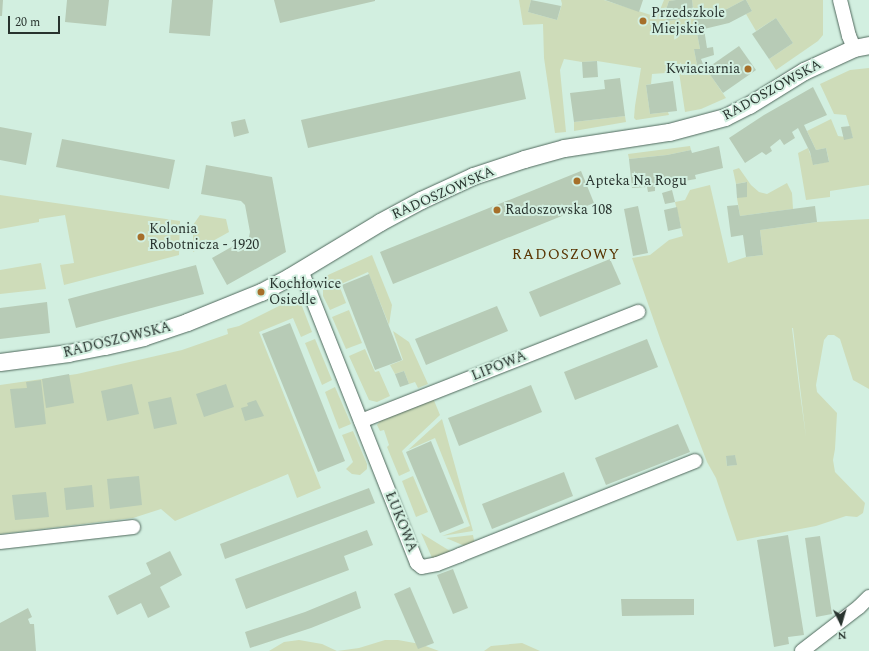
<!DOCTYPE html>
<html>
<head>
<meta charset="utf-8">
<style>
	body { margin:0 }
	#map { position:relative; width:869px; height:651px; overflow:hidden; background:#d2efe0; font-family:Spectral,serif }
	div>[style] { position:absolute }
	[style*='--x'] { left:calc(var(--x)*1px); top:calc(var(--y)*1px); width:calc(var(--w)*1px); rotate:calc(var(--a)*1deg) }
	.green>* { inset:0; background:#cedcb9 }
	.building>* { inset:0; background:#b7cbb6 }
	.roads { filter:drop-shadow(0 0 1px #4f685c) drop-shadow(0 0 1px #4f685c) }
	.minor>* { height:14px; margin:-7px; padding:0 7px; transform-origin:7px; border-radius:7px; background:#fff }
	.tertiary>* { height:17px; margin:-8.5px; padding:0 8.5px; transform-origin:8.5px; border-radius:8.5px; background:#fff }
	.dots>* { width:11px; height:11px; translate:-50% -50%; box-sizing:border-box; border:2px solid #d2efe0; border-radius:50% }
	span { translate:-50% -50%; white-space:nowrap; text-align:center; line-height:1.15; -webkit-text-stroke:4px #d2efe0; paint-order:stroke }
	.poi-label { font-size:14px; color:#28332e }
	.left { translate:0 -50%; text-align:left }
	.right { translate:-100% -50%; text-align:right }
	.street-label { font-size:14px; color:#28332e }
	.neighbourhood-label { font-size:15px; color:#583300; letter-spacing:1px }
	.north { position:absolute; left:821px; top:603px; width:40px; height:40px; -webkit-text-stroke:3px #d2efe0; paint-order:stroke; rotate:175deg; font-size:11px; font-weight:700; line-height:16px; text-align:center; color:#28332e }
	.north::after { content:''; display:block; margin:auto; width:14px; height:18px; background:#28332e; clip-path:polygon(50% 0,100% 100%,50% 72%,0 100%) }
	.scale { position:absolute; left:8px; top:16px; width:52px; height:18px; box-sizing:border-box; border:2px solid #28332e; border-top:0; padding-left:5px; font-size:12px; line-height:14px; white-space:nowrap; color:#28332e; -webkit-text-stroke:3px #d2efe0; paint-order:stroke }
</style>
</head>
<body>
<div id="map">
	<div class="green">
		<i style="clip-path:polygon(519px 0,531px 0,528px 12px,557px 20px,562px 4px,561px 0,604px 0,657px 17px,664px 0,676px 0,669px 1px,665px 12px,668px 21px,694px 17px,692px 0,744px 0,727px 9px,694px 17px,700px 49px,694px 49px,697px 65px,703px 64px,726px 98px,701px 109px,685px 112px,679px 72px,652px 74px,651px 84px,646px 85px,650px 114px,668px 112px,669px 115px,636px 120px,634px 118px,635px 106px,641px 68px,597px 61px,582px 62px,564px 59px,560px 70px,566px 132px,555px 133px,544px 58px,543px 24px,523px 25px)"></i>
		<i style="clip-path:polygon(746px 0,823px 0,823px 35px,818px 41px,776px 70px,769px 59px,793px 43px,776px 18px,756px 31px,746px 14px,752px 11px)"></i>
		<i style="clip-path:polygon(869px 68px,869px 185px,830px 191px,830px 197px,806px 200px,798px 153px,808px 148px,814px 165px,829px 161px,826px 148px,816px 150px,807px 131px,831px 119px,838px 136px,853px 138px,846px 115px,834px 114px,820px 84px,850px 70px)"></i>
		<i style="clip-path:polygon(625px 116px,626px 122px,574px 131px,574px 122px)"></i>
		<i style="clip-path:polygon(690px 146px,691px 150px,667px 155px,629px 159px,628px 154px)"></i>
		<i style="clip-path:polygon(739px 168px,751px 185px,759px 192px,767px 194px,787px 183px,792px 193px,793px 209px,740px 216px,737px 198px,746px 182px,736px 184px,733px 170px)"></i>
		<i style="clip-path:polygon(evenodd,710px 185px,728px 263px,746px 257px,763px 255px,760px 230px,817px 222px,869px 219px,869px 389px,853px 380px,840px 339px,834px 335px,828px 335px,824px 340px,816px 385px,817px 392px,837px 413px,835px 449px,833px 460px,835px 472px,865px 503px,863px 513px,857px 517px,846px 516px,816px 526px,737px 541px,716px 478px,707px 462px,661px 341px,632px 258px,650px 255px,669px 240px,683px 236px,675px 202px,685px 200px,690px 190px,710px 185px,792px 328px,793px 328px,806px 437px,799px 386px,792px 328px,710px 185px,735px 455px,736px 465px,727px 466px,726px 457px,735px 455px)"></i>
		<i style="clip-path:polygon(0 195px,180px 221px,179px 255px,64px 285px,60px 265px,74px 263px,65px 215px,39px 219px,39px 222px,0 229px)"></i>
		<i style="clip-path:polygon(200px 215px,226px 219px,229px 232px,193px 252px,193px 225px)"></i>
		<i style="clip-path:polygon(372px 255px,392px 305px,389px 325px,368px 272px,339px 285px,346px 303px,330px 310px,323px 296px,323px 284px,328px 275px)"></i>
		<i style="clip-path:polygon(41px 263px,46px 289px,0 294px,0 270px)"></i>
		<i style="clip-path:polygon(291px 300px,300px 301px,312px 332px,301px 337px,293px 318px,259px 332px,321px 488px,297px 498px,288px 474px,175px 521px,161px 509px,133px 518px,0 534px,0 385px,77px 374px,182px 350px,228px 334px,227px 329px,239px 326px)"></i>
		<i style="clip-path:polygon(349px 310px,362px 343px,346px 349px,332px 317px)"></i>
		<i style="clip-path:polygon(393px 331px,409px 342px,428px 384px,418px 388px,415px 382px,409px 384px,404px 371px,395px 374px,390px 365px,403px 360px)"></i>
		<i style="clip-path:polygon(315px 339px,332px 380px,322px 385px,305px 343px)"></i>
		<i style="clip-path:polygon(365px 349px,375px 372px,379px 371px,390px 396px,377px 402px,369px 400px,349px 356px)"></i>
		<i style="clip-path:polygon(335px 387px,351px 424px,339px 429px,325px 392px)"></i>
		<i style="clip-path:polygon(433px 398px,440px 415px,402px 451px,410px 471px,399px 476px,387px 447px,389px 445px,384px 430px,380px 431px,377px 425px,382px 419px)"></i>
		<i style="clip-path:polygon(442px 419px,473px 531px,442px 536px,470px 526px,435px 438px,408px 450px)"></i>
		<i style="clip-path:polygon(353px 431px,367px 464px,367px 469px,360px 475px,352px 474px,346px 469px,353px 462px,342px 435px)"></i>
		<i style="clip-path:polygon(413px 476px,428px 512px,416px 517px,402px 481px)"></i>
		<i style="clip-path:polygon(421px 533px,437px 543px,455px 554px,433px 560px)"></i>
		<i style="clip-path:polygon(473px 535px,475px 545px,467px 547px,446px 538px)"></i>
		<i style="clip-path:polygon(299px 640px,322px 644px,337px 651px,359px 648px,385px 640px,398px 640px,420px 644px,439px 651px,269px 651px,284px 642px)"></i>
		<i style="clip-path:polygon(522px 643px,540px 651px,484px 651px,491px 646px)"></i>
	</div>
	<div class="building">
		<i style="clip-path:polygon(0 0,3px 0,2px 16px,0 16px)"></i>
		<i style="clip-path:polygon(67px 0,109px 0,106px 26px,65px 22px)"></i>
		<i style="clip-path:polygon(172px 0,213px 0,210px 36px,169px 33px)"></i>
		<i style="clip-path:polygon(274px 0,375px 0,375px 1px,280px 23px)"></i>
		<i style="clip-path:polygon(531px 0,561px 6px,557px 20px,528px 12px)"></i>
		<i style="clip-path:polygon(605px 0,643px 0,639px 12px)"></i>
		<i style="clip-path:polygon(676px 0,692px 0,694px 17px,667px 21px,665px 12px,669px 1px)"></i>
		<i style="clip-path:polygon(744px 0,746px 0,752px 11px,729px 23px,704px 29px,707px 48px,713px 47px,714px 55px,701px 59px,703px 64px,697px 65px,694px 49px,700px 49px,694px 17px,727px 9px)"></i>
		<i style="clip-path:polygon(776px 18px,793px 43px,769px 59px,752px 34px)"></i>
		<i style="clip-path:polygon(739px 46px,756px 70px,723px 93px,706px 69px)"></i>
		<i style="clip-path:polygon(597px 61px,598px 77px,583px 78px,582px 62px)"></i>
		<i style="clip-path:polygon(520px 71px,526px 99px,308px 148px,301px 120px)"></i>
		<i style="clip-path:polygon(620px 78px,625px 116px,574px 122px,570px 93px,605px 89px,604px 80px)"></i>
		<i style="clip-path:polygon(673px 81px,677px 111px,650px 114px,646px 85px)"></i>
		<i style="clip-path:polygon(813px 87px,827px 115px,804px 125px,816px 150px,826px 148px,829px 162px,813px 165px,810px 152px,798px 128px,792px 132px,795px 138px,784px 145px,780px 139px,770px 147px,772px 151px,766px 155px,762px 152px,745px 163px,729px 138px,764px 115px)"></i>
		<i style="clip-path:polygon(245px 119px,249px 133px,234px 137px,231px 122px)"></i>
		<i style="clip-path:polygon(850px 126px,853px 138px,844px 140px,841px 127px)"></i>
		<i style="clip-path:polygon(0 127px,32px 133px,26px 165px,0 160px)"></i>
		<i style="clip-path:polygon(62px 139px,175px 160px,169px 189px,56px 167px)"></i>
		<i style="clip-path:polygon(719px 146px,723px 168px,695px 175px,696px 179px,655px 186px,655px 191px,648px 192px,647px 187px,632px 188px,629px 159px,667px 155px,691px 150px,692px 153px)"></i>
		<i style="clip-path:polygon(206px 165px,272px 177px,286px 252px,227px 285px,212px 258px,249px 237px,250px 232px,245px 205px,241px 201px,201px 194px)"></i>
		<i style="clip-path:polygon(581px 171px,594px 203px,393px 284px,380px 252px)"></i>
		<i style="clip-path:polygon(747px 182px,747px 197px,737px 198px,736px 184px)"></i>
		<i style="clip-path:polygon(672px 190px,675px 202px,665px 204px,662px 193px)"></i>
		<i style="clip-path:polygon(738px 205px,740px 216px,815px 206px,817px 222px,760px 230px,763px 255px,746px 257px,743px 235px,731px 237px,727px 206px)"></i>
		<i style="clip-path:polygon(638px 206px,648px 253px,633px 256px,624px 209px)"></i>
		<i style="clip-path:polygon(677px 207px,681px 228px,668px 231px,664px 210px)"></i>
		<i style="clip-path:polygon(610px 259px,621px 284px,540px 317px,529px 292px)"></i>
		<i style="clip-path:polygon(196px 265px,204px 294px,76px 328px,68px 299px)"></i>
		<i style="clip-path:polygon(369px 274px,402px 360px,375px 370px,342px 285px)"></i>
		<i style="clip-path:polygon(47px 302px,50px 333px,0 339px,0 308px)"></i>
		<i style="clip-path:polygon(497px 306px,508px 331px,426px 365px,415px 339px)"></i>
		<i style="clip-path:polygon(290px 323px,345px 461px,318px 472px,262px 334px)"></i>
		<i style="clip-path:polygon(647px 339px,658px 367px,575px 400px,564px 372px)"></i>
		<i style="clip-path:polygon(404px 371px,409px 384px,400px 387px,395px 374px)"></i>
		<i style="clip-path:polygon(69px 374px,74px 403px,46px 408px,42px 379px)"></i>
		<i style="clip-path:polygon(41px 380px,46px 424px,15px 428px,10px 389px,27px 388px,26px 382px)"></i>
		<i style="clip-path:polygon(132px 384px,139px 414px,107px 421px,101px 391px)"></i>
		<i style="clip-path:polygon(226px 384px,234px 407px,204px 417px,196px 394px)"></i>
		<i style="clip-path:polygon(531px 385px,542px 412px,459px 446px,448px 418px)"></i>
		<i style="clip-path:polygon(171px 397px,177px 424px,154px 429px,148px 402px)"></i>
		<i style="clip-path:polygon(256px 400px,264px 416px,245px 421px,241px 408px,248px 406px,247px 403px)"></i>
		<i style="clip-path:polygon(678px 424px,690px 452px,606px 485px,595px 458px)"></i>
		<i style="clip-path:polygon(431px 441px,464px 523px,440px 533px,406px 452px)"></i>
		<i style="clip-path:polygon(735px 455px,737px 465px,727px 466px,726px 456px)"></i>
		<i style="clip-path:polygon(564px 472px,573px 496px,492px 529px,482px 504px)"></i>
		<i style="clip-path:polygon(139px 476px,142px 505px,110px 509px,107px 479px)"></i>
		<i style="clip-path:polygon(92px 485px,94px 507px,66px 510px,64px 488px)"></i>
		<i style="clip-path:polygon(369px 488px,375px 503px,225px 559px,220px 544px)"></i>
		<i style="clip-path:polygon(46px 492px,49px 517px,15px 520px,12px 495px)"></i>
		<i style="clip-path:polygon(367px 530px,373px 545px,344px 556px,349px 570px,246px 609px,235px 579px)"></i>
		<i style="clip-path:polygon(788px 535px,804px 635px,788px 637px,789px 644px,774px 647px,757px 540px)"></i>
		<i style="clip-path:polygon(820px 536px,832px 614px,816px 617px,805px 538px)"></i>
		<i style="clip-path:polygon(170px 551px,182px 575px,160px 587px,170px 607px,148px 618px,141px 603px,117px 615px,108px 596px,151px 574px,146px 563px)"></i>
		<i style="clip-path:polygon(453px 569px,468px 608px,453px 614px,437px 575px)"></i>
		<i style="clip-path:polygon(410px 587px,434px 643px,418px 649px,394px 594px)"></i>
		<i style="clip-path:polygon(356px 591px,361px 608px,311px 628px,250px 648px,245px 632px,305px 612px)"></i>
		<i style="clip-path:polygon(621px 599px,694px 599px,694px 615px,622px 616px)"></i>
		<i style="clip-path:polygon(28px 608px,32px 617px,28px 619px,30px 624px,34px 624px,36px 651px,0 651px,0 623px)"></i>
	</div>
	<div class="roads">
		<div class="minor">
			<i style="--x:840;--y:0;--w:37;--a:76"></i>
			<i style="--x:849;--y:36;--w:13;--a:67"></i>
			<i style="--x:301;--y:270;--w:315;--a:68.4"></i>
			<i style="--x:417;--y:563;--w:6;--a:39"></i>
			<i style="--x:422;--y:567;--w:15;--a:-11"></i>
			<i style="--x:437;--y:564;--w:25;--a:-21"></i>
			<i style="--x:460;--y:555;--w:253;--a:-21.8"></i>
			<i style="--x:361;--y:421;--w:298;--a:-21.5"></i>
			<i style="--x:0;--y:542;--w:134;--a:-6.4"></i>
			<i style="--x:802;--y:651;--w:72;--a:-37.7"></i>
			<i style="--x:859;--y:607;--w:14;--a:-45"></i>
		</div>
		<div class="tertiary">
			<i style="--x:0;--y:362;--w:69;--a:-7.5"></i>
			<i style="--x:68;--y:353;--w:38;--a:-11"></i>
			<i style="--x:105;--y:346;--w:39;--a:-13"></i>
			<i style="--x:143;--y:337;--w:46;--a:-18.8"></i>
			<i style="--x:187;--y:322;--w:80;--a:-22.1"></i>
			<i style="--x:261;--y:292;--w:32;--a:-28"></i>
			<i style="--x:289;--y:277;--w:106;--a:-31.1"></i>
			<i style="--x:380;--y:222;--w:47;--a:-28.2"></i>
			<i style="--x:421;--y:200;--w:57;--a:-24.8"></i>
			<i style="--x:473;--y:176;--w:54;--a:-18.4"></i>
			<i style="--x:524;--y:159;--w:41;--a:-15.4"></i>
			<i style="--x:564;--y:148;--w:106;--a:-8.7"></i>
			<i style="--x:669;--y:132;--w:58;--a:-15"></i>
			<i style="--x:725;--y:117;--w:27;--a:-27"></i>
			<i style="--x:749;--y:105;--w:65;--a:-31.7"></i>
			<i style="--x:804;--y:71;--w:55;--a:-24.7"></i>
			<i style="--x:854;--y:48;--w:15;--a:-11"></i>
		</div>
	</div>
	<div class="dots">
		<i style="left:643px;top:21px;background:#a66f2a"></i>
		<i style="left:748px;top:69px;background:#a66f2a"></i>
		<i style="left:577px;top:181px;background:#a66f2a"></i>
		<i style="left:497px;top:210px;background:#a66f2a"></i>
		<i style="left:141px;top:237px;background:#a66f2a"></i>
		<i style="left:261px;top:292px;background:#a66f2a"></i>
	</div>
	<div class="poi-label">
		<span class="left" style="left:651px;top:21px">Przedszkole<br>Miejskie</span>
		<span class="right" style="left:740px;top:69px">Kwiaciarnia</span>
		<span class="left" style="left:585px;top:181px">Apteka Na Rogu</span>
		<span class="left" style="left:505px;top:210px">Radoszowska 108</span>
		<span class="left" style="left:149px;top:237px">Kolonia<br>Robotnicza - 1920</span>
		<span class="left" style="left:269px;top:292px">Kochłowice<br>Osiedle</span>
	</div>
	<div class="street-label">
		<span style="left:772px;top:90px;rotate:-29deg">RADOSZOWSKA</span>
		<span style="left:443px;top:193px;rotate:-24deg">RADOSZOWSKA</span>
		<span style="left:117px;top:340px;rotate:-14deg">RADOSZOWSKA</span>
		<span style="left:499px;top:366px;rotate:-22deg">LIPOWA</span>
		<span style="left:401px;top:522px;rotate:68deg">ŁUKOWA</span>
	</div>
	<div class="neighbourhood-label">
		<span style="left:566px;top:255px">RADOSZOWY</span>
	</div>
	<div class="north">N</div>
	<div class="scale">20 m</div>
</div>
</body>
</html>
